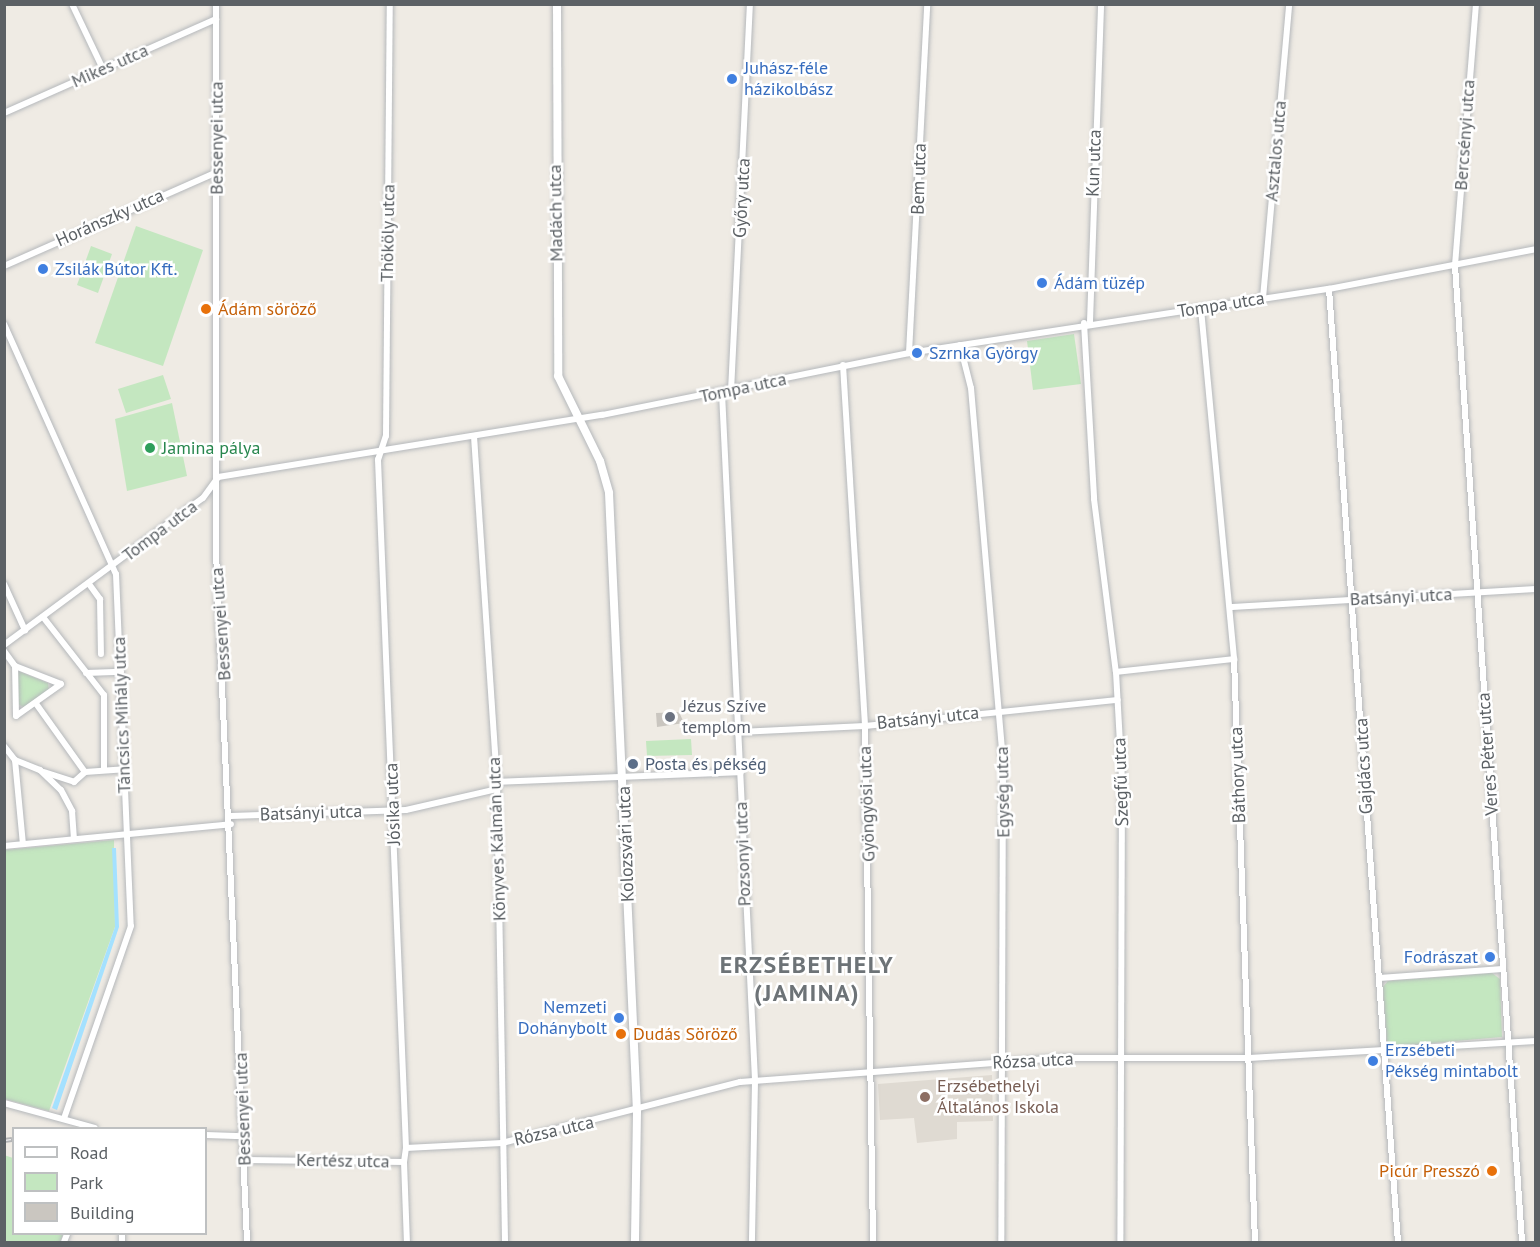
<!DOCTYPE html>
<html>
<head>
<meta charset="utf-8">
<style>
	body { margin:0 }
	#map { position:relative; width:1540px; height:1247px; overflow:hidden; background:#efebe4; font-family:"PT Sans",sans-serif }
	div>[style] { position:absolute }
	[style*='--x'] { left:calc(var(--x)*1px); top:calc(var(--y)*1px); width:calc(var(--w)*1px); rotate:calc(var(--a)*1deg) }
	.education>* { inset:0; background:#dfdad2 }
	.green>* { inset:0; background:#c4e7c0 }
	.water>* { inset:0; background:#a4e1ff }
	.building>* { inset:0; background:#cac6c0 }
	.roads { filter:drop-shadow(0 0 2px #b5b8bb) drop-shadow(0 0 2px #b5b8bb) }
	.minor>* { height:6px; margin:-3px; padding:0 3px; transform-origin:3px; border-radius:3px; background:#fff }
	.tertiary>* { height:8px; margin:-4px; padding:0 4px; transform-origin:4px; border-radius:4px; background:#fff }
	.rail>* { height:4.5px; margin-top:-2.25px; transform-origin:0; background:repeating-linear-gradient(90deg,#fff 0 7px,#b3b4b5 0 14px); box-sizing:border-box; border-block:2px solid #b3b4b5 }
	.dots>* { width:16px; height:16px; translate:-50% -50%; box-sizing:border-box; border:3px solid #fff; border-radius:50% }
	span { translate:-50% -50%; white-space:nowrap; text-align:center; line-height:1.15; -webkit-text-stroke:5px #fff; paint-order:stroke }
	.street-label { font-size:18px; color:#5c6165 }
	.shop-label { font-size:18px; color:#366cbe }
	.left { translate:0 -50%; text-align:left }
	.right { translate:-100% -50%; text-align:right }
	.food-label { font-size:18px; color:#c56008 }
	.leisure-label { font-size:18px; color:#27864d }
	.worship-label { font-size:18px; color:#5b616d }
	.service-label { font-size:18px; color:#4e5e75 }
	.education-label { font-size:18px; color:#785e54 }
	.district-label { font-size:24px; color:#6d7377; font-weight:700; letter-spacing:1.5px }
	.frame { position:absolute; inset:0; border:6px solid #5c6165; pointer-events:none }
	.legend { position:absolute; left:12px; top:1127px; width:195px; height:108px; box-sizing:border-box; background:#fff; border:2px solid #bec0c1; margin:0; padding:8px 10px; list-style:none; font-size:18px; color:#5c6165 }
	.legend li { display:flex; align-items:center; gap:12px; height:30px }
	.legend b { width:30px; border:2px solid #bec0c1 }
</style>
</head>
<body>
<div id="map">
	<div class="education">
		<i style="clip-path:polygon(992px 1075px,993px 1121px,957px 1122px,957px 1139px,917px 1143px,914px 1118px,880px 1120px,878px 1084px)"></i>
	</div>
	<div class="green">
		<i style="clip-path:polygon(136px 226px,203px 250px,163px 366px,95px 343px)"></i>
		<i style="clip-path:polygon(91px 246px,112px 254px,98px 293px,77px 285px)"></i>
		<i style="clip-path:polygon(1074px 334px,1081px 384px,1033px 390px,1027px 341px)"></i>
		<i style="clip-path:polygon(163px 375px,171px 399px,126px 413px,118px 389px)"></i>
		<i style="clip-path:polygon(172px 403px,187px 476px,127px 491px,115px 419px)"></i>
		<i style="clip-path:polygon(18px 671px,48px 683px,49px 691px,25px 708px,18px 704px)"></i>
		<i style="clip-path:polygon(691px 739px,692px 755px,647px 756px,646px 741px)"></i>
		<i style="clip-path:polygon(114px 840px,115px 927px,49px 1111px,5px 1099px,5px 850px)"></i>
		<i style="clip-path:polygon(1492px 973px,1500px 979px,1502px 1037px,1397px 1046px,1387px 1042px,1383px 987px,1388px 981px)"></i>
		<i style="clip-path:polygon(4px 1155px,13px 1158px,14px 1234px,63px 1234px,60px 1242px,5px 1242px)"></i>
	</div>
	<div class="water">
		<i style="clip-path:polygon(112px 848px,116px 848px,119px 927px,57px 1110px,52px 1108px,115px 927px)"></i>
	</div>
	<div class="building">
		<i style="clip-path:polygon(679px 712px,684px 723px,657px 727px,656px 713px)"></i>
	</div>
	<div class="roads">
		<div class="minor">
			<i style="--x:72;--y:4;--w:72;--a:64.5"></i>
			<i style="--x:216;--y:4;--w:549;--a:90"></i>
			<i style="--x:216;--y:553;--w:690;--a:87.42"></i>
			<i style="--x:1476;--y:4;--w:263;--a:94.6"></i>
			<i style="--x:1455;--y:266;--w:978;--a:86.07"></i>
			<i style="--x:4;--y:113;--w:232;--a:-23.9"></i>
			<i style="--x:4;--y:266;--w:233;--a:-23.8"></i>
			<i style="--x:1329;--y:289;--w:955;--a:85.86"></i>
			<i style="--x:1263;--y:298;--w:295;--a:-84.9"></i>
			<i style="--x:1201;--y:309;--w:352;--a:84.6"></i>
			<i style="--x:1234;--y:659;--w:583;--a:87.94"></i>
			<i style="--x:1090;--y:322;--w:318;--a:-88"></i>
			<i style="--x:1084;--y:323;--w:176;--a:86.7"></i>
			<i style="--x:1094;--y:499;--w:174;--a:82.8"></i>
			<i style="--x:1116;--y:672;--w:109;--a:86.8"></i>
			<i style="--x:1122;--y:781;--w:461;--a:90.2"></i>
			<i style="--x:4;--y:324;--w:274;--a:65.9"></i>
			<i style="--x:116;--y:574;--w:352;--a:87.6"></i>
			<i style="--x:131;--y:926;--w:203;--a:109.2"></i>
			<i style="--x:960;--y:345;--w:44;--a:75.7"></i>
			<i style="--x:971;--y:388;--w:373;--a:85.1"></i>
			<i style="--x:1003;--y:760;--w:482;--a:90.2"></i>
			<i style="--x:909;--y:353;--w:349;--a:-87"></i>
			<i style="--x:843;--y:365;--w:362;--a:86.5"></i>
			<i style="--x:865;--y:726;--w:516;--a:89.11"></i>
			<i style="--x:731;--y:391;--w:387;--a:-87.2"></i>
			<i style="--x:722;--y:393;--w:689;--a:87.25"></i>
			<i style="--x:755;--y:1081;--w:161;--a:91.1"></i>
			<i style="--x:474;--y:436;--w:347;--a:86.2"></i>
			<i style="--x:497;--y:782;--w:460;--a:89"></i>
			<i style="--x:4;--y:584;--w:51;--a:65.5"></i>
			<i style="--x:89;--y:584;--w:19;--a:54"></i>
			<i style="--x:100;--y:599;--w:55;--a:89"></i>
			<i style="--x:1231;--y:607;--w:306;--a:-3.4"></i>
			<i style="--x:43;--y:617;--w:99;--a:52"></i>
			<i style="--x:104;--y:695;--w:74;--a:90"></i>
			<i style="--x:4;--y:645;--w:247;--a:-36.5"></i>
			<i style="--x:203;--y:498;--w:26;--a:-54"></i>
			<i style="--x:218;--y:477;--w:389;--a:-9.2"></i>
			<i style="--x:602;--y:415;--w:313;--a:-11.4"></i>
			<i style="--x:909;--y:353;--w:425;--a:-8.7"></i>
			<i style="--x:1329;--y:289;--w:211;--a:-10.9"></i>
			<i style="--x:4;--y:651;--w:19;--a:54"></i>
			<i style="--x:15;--y:666;--w:49;--a:21.4"></i>
			<i style="--x:61;--y:684;--w:55;--a:144.6"></i>
			<i style="--x:16;--y:716;--w:50;--a:-91.1"></i>
			<i style="--x:1116;--y:672;--w:119;--a:-6.3"></i>
			<i style="--x:86;--y:673;--w:35;--a:-2"></i>
			<i style="--x:37;--y:705;--w:82;--a:54.4"></i>
			<i style="--x:739;--y:732;--w:126;--a:-2.7"></i>
			<i style="--x:865;--y:726;--w:254;--a:-5.9"></i>
			<i style="--x:4;--y:746;--w:18;--a:52"></i>
			<i style="--x:15;--y:760;--w:27;--a:22"></i>
			<i style="--x:40;--y:770;--w:29;--a:44"></i>
			<i style="--x:61;--y:790;--w:24;--a:62"></i>
			<i style="--x:72;--y:811;--w:28;--a:86"></i>
			<i style="--x:15;--y:760;--w:84;--a:84.6"></i>
			<i style="--x:44;--y:772;--w:32;--a:18"></i>
			<i style="--x:74;--y:782;--w:15;--a:-42"></i>
			<i style="--x:85;--y:772;--w:39;--a:-4"></i>
			<i style="--x:497;--y:782;--w:244;--a:-2.3"></i>
			<i style="--x:231;--y:816;--w:175;--a:-2"></i>
			<i style="--x:406;--y:810;--w:93;--a:-13"></i>
			<i style="--x:4;--y:846;--w:228;--a:-5.5"></i>
			<i style="--x:1379;--y:978;--w:124;--a:-4.2"></i>
			<i style="--x:4;--y:1103;--w:94;--a:15.4"></i>
			<i style="--x:206;--y:1135;--w:37;--a:2"></i>
			<i style="--x:406;--y:1148;--w:96;--a:-3"></i>
			<i style="--x:502;--y:1143;--w:246;--a:-14.4"></i>
			<i style="--x:740;--y:1082;--w:318;--a:-4.3"></i>
			<i style="--x:1057;--y:1058;--w:191;--a:0"></i>
			<i style="--x:1248;--y:1058;--w:289;--a:-3.4"></i>
			<i style="--x:245;--y:1160;--w:159;--a:0.7"></i>
			<i style="--x:404;--y:1162;--w:14;--a:-82"></i>
			<i style="--x:406;--y:1148;--w:689;--a:-92.33"></i>
			<i style="--x:378;--y:460;--w:25;--a:-72"></i>
			<i style="--x:386;--y:436;--w:432;--a:-89.5"></i>
			<i style="--x:404;--y:1162;--w:80;--a:87.9"></i>
			<i style="--x:122;--y:1234;--w:8;--a:90"></i>
			<i style="--x:64;--y:1242;--w:9;--a:-69"></i>
		</div>
		<div class="tertiary">
			<i style="--x:557;--y:4;--w:372;--a:89.8"></i>
			<i style="--x:558;--y:376;--w:95;--a:63.7"></i>
			<i style="--x:600;--y:461;--w:33;--a:74"></i>
			<i style="--x:609;--y:493;--w:620;--a:87.41"></i>
			<i style="--x:637;--y:1112;--w:130;--a:90.9"></i>
		</div>
	</div>
	<div class="rail">
		<i style="--x:4;--y:1140;--w:8;--a:-7"></i>
	</div>
	<div class="dots">
		<i style="left:732px;top:79px;background:#3f7fe0"></i>
		<i style="left:43px;top:269px;background:#3f7fe0"></i>
		<i style="left:1042px;top:283px;background:#3f7fe0"></i>
		<i style="left:206px;top:309px;background:#e8710a"></i>
		<i style="left:917px;top:353px;background:#3f7fe0"></i>
		<i style="left:150px;top:448px;background:#2e9e5b"></i>
		<i style="left:670px;top:717px;background:#6b7280"></i>
		<i style="left:633px;top:764px;background:#5c6f8a"></i>
		<i style="left:1490px;top:957px;background:#3f7fe0"></i>
		<i style="left:619px;top:1018px;background:#3f7fe0"></i>
		<i style="left:621px;top:1034px;background:#e8710a"></i>
		<i style="left:1373px;top:1061px;background:#3f7fe0"></i>
		<i style="left:925px;top:1097px;background:#8d6e63"></i>
		<i style="left:1492px;top:1171px;background:#e8710a"></i>
	</div>
	<div class="street-label">
		<span style="left:110px;top:66px;rotate:-24deg">Mikes utca</span>
		<span style="left:1465px;top:135px;rotate:-86deg">Bercsényi utca</span>
		<span style="left:217px;top:138px;rotate:-90deg">Bessenyei utca</span>
		<span style="left:1276px;top:151px;rotate:-85deg">Asztalos utca</span>
		<span style="left:1094px;top:163px;rotate:-88deg">Kun utca</span>
		<span style="left:919px;top:179px;rotate:-88deg">Bem utca</span>
		<span style="left:742px;top:198px;rotate:-87deg">Győry utca</span>
		<span style="left:556px;top:213px;rotate:-91deg">Madách utca</span>
		<span style="left:110px;top:218px;rotate:-24deg">Horánszky utca</span>
		<span style="left:388px;top:233px;rotate:-89deg">Thököly utca</span>
		<span style="left:1221px;top:305px;rotate:-9deg">Tompa utca</span>
		<span style="left:743px;top:388px;rotate:-12deg">Tompa utca</span>
		<span style="left:160px;top:531px;rotate:-37deg">Tompa utca</span>
		<span style="left:1401px;top:597px;rotate:-3deg">Batsányi utca</span>
		<span style="left:221px;top:624px;rotate:-94deg">Bessenyei utca</span>
		<span style="left:122px;top:715px;rotate:-92deg">Táncsics Mihály utca</span>
		<span style="left:928px;top:718px;rotate:-6deg">Batsányi utca</span>
		<span style="left:1488px;top:754px;rotate:-94deg">Veres Péter utca</span>
		<span style="left:1364px;top:766px;rotate:-93deg">Gajdács utca</span>
		<span style="left:1238px;top:775px;rotate:-92deg">Báthory utca</span>
		<span style="left:1121px;top:782px;rotate:-92deg">Szegfű utca</span>
		<span style="left:1003px;top:792px;rotate:-91deg">Egység utca</span>
		<span style="left:393px;top:804px;rotate:-92deg">Jósika utca</span>
		<span style="left:867px;top:804px;rotate:-92deg">Gyöngyösi utca</span>
		<span style="left:311px;top:813px;rotate:-2deg">Batsányi utca</span>
		<span style="left:497px;top:839px;rotate:-92deg">Könyves Kálmán utca</span>
		<span style="left:626px;top:844px;rotate:-92deg">Kolozsvári utca</span>
		<span style="left:743px;top:854px;rotate:-92deg">Pozsonyi utca</span>
		<span style="left:1033px;top:1061px;rotate:-3deg">Rózsa utca</span>
		<span style="left:243px;top:1109px;rotate:-92deg">Bessenyei utca</span>
		<span style="left:554px;top:1131px;rotate:-13deg">Rózsa utca</span>
		<span style="left:343px;top:1161px;rotate:1deg">Kertész utca</span>
	</div>
	<div class="shop-label">
		<span class="left" style="left:744px;top:79px">Juhász-féle<br>házikolbász</span>
		<span class="left" style="left:55px;top:269px">Zsilák Bútor Kft.</span>
		<span class="left" style="left:1054px;top:283px">Ádám tüzép</span>
		<span class="left" style="left:929px;top:353px">Szrnka György</span>
		<span class="right" style="left:1478px;top:957px">Fodrászat</span>
		<span class="right" style="left:607px;top:1018px">Nemzeti<br>Dohánybolt</span>
		<span class="left" style="left:1385px;top:1061px">Erzsébeti<br>Pékség mintabolt</span>
	</div>
	<div class="food-label">
		<span class="left" style="left:218px;top:309px">Ádám söröző</span>
		<span class="left" style="left:633px;top:1034px">Dudás Söröző</span>
		<span class="right" style="left:1480px;top:1171px">Picúr Presszó</span>
	</div>
	<div class="leisure-label">
		<span class="left" style="left:162px;top:448px">Jamina pálya</span>
	</div>
	<div class="worship-label">
		<span class="left" style="left:682px;top:717px">Jézus Szíve<br>templom</span>
	</div>
	<div class="service-label">
		<span class="left" style="left:645px;top:764px">Posta és pékség</span>
	</div>
	<div class="education-label">
		<span class="left" style="left:937px;top:1097px">Erzsébethelyi<br>Általános Iskola</span>
	</div>
	<div class="district-label">
		<span style="left:807px;top:979px">ERZSÉBETHELY<br>(JAMINA)</span>
	</div>
	<div class="frame"></div>
	<ul class="legend">
	<li><b style="height:8px;background:#fff"></b>Road</li>
	<li><b style="height:16px;background:#c4e7c0"></b>Park</li>
	<li><b style="height:16px;background:#cac6c0"></b>Building</li>
	</ul>
</div>
</body>
</html>
